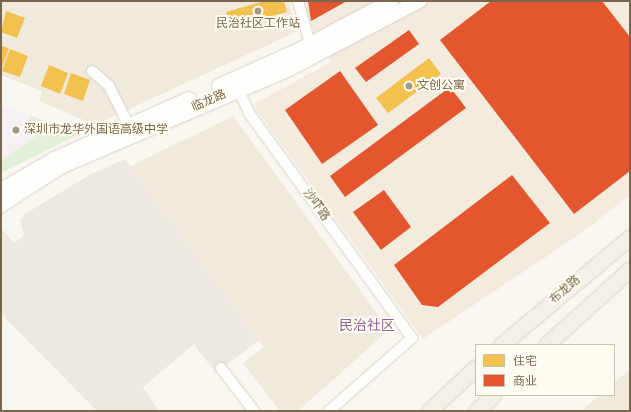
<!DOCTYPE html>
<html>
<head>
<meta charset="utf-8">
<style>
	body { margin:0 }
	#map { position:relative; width:631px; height:412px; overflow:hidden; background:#f9f7ef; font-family:"Nunito Sans","Noto Sans SC",sans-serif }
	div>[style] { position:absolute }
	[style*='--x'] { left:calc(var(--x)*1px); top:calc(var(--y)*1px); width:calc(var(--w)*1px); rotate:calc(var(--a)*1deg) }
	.residential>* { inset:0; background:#f0eadc }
	.commercial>* { inset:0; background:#f3ebde }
	.industrial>* { inset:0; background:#ede8e0 }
	.education>* { inset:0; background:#f8eff5 }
	.green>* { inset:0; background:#e2f0da }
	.homes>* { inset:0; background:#f2c14e }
	.shops>* { inset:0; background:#e4572e }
	.roads { filter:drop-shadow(0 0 1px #d7d3cb) drop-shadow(0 0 1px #d7d3cb) }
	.street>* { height:10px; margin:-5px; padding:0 5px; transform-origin:5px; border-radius:5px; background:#fefefd }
	.secondary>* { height:14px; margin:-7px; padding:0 7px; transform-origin:7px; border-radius:7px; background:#fefefd }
	.primary>* { height:15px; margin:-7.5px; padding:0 7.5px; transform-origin:7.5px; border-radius:7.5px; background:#f3f1e7 }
	.dots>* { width:11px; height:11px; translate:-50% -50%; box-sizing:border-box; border:2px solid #fffdf2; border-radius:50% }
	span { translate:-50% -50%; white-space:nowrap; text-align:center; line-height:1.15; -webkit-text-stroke:4px #fffdf2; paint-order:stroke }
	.poi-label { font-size:12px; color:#79664d }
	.left { translate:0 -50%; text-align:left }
	.street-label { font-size:12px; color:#79664d }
	.quarter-label { font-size:14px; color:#8e6694 }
	.frame { position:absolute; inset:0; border:2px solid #79664d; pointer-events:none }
	.legend { position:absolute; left:475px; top:344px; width:140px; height:52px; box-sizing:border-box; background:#fffdf2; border:1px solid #c9c1b0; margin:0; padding:5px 7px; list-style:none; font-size:12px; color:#79664d }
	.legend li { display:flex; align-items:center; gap:8px; height:20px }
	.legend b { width:20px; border:1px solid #c9c1b0 }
</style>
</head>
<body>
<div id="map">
	<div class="residential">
		<i style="clip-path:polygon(1px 1px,289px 1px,296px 32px,95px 125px,39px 101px,42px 91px,1px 75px)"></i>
		<i style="clip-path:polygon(233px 116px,389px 330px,298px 411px,280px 411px,243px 363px,264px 347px,129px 167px)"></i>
		<i style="clip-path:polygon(630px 369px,630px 411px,581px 411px,600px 395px,614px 395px,614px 383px)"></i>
	</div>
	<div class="commercial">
		<i style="clip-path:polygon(304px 1px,630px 1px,630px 195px,580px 234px,423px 339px,256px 109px,254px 104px,331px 62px,308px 19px)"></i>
	</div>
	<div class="industrial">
		<i style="clip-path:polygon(125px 159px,259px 340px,216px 373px,194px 344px,143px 387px,159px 411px,97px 411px,1px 314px,1px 228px,14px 243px,24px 235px,20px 220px,25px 214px,91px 174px)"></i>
	</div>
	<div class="education">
		<i style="clip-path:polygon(1px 104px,31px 116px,27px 124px,36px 137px,1px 160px)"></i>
	</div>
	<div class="green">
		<i style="clip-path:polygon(31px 116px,76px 133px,74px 137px,1px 173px,1px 160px,35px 137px,27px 124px)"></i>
	</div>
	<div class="homes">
		<i style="clip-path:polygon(265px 1px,284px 1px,287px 12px,231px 27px,226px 12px)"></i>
		<i style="clip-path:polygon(6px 11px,25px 18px,17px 38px,1px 32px)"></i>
		<i style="clip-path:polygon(1px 46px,9px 48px,1px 70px)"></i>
		<i style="clip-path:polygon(10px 49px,28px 56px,20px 77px,2px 71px)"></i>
		<i style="clip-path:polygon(429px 58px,441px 74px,388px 113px,376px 98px)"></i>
		<i style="clip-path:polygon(49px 65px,68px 73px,60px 94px,41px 86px)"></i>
		<i style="clip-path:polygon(71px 73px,90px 80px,83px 101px,64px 94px)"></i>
	</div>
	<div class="shops">
		<i style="clip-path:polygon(308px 1px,347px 1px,311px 21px)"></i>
		<i style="clip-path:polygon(491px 1px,602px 1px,630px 37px,630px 171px,574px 214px,440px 40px)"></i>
		<i style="clip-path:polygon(409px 30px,419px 44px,366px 82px,355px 68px)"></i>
		<i style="clip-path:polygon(340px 71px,378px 125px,322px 164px,285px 110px)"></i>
		<i style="clip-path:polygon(450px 87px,466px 108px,345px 197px,330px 176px)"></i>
		<i style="clip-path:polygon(512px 175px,550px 223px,438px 307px,422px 305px,394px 265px)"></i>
		<i style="clip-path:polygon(384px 190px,411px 227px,381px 250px,353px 212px)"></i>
	</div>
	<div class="roads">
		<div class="street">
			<i style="--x:298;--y:1;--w:45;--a:74.4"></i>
			<i style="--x:92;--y:71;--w:23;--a:41"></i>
			<i style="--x:109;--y:86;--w:45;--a:63.4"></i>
			<i style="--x:237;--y:86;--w:30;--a:66"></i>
			<i style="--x:249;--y:113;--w:278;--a:54.1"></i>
			<i style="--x:412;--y:338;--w:111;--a:138.7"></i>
			<i style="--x:221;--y:368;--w:54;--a:52.5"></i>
		</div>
		<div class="secondary">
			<i style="--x:219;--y:86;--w:88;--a:-24.2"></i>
			<i style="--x:299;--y:50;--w:104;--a:-28"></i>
			<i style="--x:1;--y:190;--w:62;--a:-29.9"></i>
			<i style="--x:55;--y:159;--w:147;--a:-24.1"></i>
			<i style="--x:1;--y:205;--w:72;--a:-32.6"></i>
			<i style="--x:62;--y:166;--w:247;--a:-23.1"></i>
			<i style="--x:289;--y:69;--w:147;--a:-27.6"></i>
		</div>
		<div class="primary">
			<i style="--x:501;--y:345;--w:168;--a:-39.9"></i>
			<i style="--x:546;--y:345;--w:113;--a:-42.1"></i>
			<i style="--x:429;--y:411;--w:64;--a:-43.1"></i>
			<i style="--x:476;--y:411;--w:23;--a:-43"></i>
		</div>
	</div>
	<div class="dots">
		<i style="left:258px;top:11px;background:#a69986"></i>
		<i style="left:409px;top:86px;background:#a69986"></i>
		<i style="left:16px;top:130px;background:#a69986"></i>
	</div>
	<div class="poi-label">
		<span style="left:258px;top:24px">民治社区工作站</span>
		<span class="left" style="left:417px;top:86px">文创公寓</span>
		<span class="left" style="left:24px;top:130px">深圳市龙华外国语高级中学</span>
	</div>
	<div class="street-label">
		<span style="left:209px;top:101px;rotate:-24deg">临龙路</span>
		<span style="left:316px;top:205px;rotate:54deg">沙吓路</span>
		<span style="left:565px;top:290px;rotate:-41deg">布龙路</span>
	</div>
	<div class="quarter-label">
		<span style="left:367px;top:326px">民治社区</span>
	</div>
	<div class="frame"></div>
	<ul class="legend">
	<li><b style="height:11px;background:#f2c14e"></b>住宅</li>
	<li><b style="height:11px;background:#e4572e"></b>商业</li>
	</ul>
</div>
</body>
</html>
